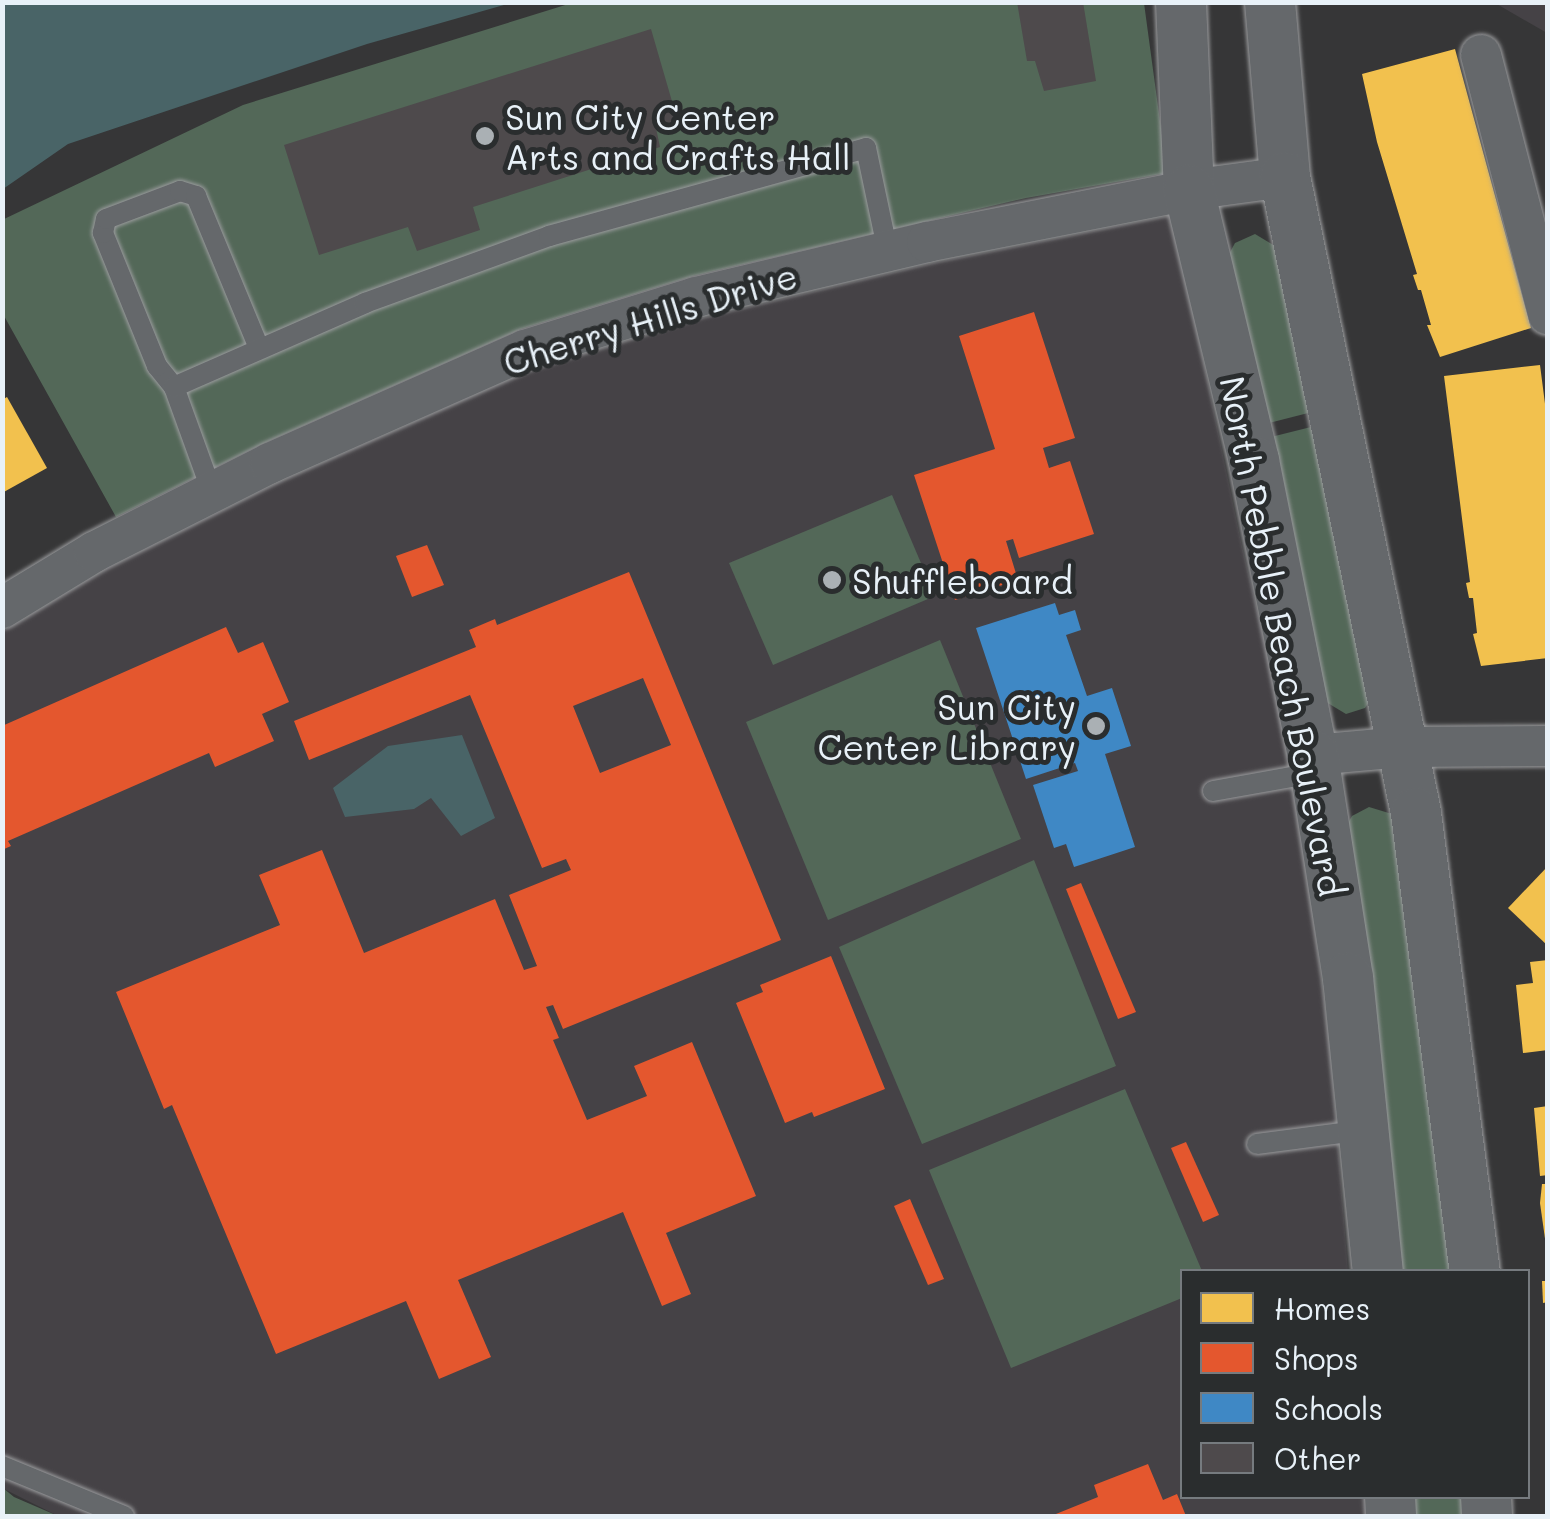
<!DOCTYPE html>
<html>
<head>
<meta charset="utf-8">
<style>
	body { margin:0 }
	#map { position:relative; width:1550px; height:1519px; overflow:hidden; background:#363637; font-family:Mali,sans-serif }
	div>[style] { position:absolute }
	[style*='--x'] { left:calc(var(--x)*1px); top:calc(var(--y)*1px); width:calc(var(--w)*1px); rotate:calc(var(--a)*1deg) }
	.built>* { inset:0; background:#454246 }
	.green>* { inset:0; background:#536858 }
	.water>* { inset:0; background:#496467 }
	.homes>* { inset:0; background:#f2c14e }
	.shops>* { inset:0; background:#e4572e }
	.schools>* { inset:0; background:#3f88c5 }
	.building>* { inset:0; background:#4e4a4c }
	.roads { filter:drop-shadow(0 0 2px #9b9c9e) drop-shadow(0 0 2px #9b9c9e) }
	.service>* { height:20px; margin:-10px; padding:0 10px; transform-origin:10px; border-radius:10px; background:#65686b }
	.minor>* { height:40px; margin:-20px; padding:0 20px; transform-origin:20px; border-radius:20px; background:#65686b }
	.tertiary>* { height:50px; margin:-25px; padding:0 25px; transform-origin:25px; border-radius:25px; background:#65686b }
	.dots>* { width:28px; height:28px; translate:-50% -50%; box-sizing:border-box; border:5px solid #2a2d2e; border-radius:50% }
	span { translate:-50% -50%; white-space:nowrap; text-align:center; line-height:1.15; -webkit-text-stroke:10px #2a2d2e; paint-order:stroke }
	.poi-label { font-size:35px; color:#e8f1f8 }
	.left { translate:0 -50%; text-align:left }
	.right { translate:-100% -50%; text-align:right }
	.street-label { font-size:35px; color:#e8f1f8 }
	.frame { position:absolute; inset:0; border:5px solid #e8f1f8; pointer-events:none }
	.legend { position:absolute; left:1180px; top:1269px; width:350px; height:230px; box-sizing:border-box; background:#2a2d2e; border:2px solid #767b7f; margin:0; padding:12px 18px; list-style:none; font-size:30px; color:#e8f1f8 }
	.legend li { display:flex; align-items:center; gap:20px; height:50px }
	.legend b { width:50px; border:2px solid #767b7f }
</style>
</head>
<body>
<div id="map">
	<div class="built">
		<i style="clip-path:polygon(1495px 3px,1546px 3px,1547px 33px)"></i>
		<i style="clip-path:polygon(1173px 215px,1241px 542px,1292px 759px,1330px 1045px,1348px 1271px,1182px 1272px,1182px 1496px,1366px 1497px,1368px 1516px,58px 1516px,2px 1488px,2px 632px,102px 571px,277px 483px,530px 370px,699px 319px,929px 264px)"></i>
	</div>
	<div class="green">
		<i style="clip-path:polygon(575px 2px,1144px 3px,1167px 173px,1026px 198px,693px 276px,521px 329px,264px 443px,116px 517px,3px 314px,2px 220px,243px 105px)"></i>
		<i style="clip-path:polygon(1255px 234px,1275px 246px,1316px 411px,1265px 424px,1228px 256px,1235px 243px)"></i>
		<i style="clip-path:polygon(1319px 425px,1374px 694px,1365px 708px,1346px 714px,1326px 702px,1267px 438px)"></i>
		<i style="clip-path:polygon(892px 495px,935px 596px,773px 665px,729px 563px)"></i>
		<i style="clip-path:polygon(940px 640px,1021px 839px,828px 920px,746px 722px)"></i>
		<i style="clip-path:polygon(1369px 807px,1392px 814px,1451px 1271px,1397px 1271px,1347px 825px,1352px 816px)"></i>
		<i style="clip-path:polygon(1034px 860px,1116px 1066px,922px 1144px,839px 947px)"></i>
		<i style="clip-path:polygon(1125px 1089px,1202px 1271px,1182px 1272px,1182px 1298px,1011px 1368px,929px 1170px)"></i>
		<i style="clip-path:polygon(3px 1488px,14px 1497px,58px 1516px,3px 1516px)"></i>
		<i style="clip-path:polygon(1412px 1497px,1465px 1497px,1466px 1516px,1413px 1516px)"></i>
	</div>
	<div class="water">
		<i style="clip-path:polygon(3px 2px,511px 2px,511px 3px,367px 44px,68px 144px,3px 189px)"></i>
		<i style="clip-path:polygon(462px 735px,495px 818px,461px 836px,431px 798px,414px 809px,345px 817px,333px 788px,388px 746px)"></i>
	</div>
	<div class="homes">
		<i style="clip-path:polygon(1455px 49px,1531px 328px,1440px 357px,1427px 325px,1431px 325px,1421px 290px,1418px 290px,1413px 275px,1417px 274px,1377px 142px,1362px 74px)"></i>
		<i style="clip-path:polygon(1540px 365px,1548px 427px,1548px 658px,1481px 666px,1473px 634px,1477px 633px,1473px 598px,1469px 598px,1466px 583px,1470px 582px,1444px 376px)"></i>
		<i style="clip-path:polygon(7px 397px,47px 468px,2px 493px,2px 400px)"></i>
		<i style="clip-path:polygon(1548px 866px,1548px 946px,1508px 908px)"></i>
		<i style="clip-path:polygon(1548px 960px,1548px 1050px,1523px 1053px,1516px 985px,1533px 983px,1530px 962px)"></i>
		<i style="clip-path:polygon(1548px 1106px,1548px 1175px,1540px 1176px,1534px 1108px)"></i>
		<i style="clip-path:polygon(1542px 1184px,1548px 1184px,1548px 1260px,1540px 1203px)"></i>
		<i style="clip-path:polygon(1542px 1281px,1548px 1281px,1548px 1302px,1543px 1303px)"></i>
	</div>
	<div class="shops">
		<i style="clip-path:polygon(1034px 312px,1075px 438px,1043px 448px,1049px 468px,1070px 461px,1094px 534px,1019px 558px,1013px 539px,1006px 541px,1018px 580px,955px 600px,914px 475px,995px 449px,959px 336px)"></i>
		<i style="clip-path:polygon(427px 545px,444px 585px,412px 597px,396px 556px)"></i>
		<i style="clip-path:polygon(evenodd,629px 572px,781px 940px,563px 1029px,553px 1005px,546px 1007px,559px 1038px,553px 1040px,587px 1120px,647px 1096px,634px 1066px,692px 1042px,756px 1196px,666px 1233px,691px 1294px,662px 1306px,623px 1212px,458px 1280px,491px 1357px,439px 1379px,406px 1301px,276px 1354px,172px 1105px,164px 1109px,116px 992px,280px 925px,259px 875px,322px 850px,364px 953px,495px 899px,524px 970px,537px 966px,509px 895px,571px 870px,566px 859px,542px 868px,470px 695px,309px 760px,294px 721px,476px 647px,469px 630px,495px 619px,497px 625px,629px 572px,643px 678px,671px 745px,600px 773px,573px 706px,643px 678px)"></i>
		<i style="clip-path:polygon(226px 627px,238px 653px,263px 642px,289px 702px,262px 714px,274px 741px,215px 767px,209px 753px,8px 841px,11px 846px,2px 850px,2px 726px)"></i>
		<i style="clip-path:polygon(1081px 883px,1136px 1012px,1118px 1019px,1066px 889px)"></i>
		<i style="clip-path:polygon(831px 956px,885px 1089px,814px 1117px,812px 1112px,785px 1123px,736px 1003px,763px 992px,760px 985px)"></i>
		<i style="clip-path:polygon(1186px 1142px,1219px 1215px,1203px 1222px,1171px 1148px)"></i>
		<i style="clip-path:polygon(910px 1199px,944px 1279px,928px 1285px,894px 1206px)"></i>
		<i style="clip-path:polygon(1148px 1464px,1163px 1500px,1177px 1494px,1186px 1516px,1051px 1516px,1098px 1497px,1094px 1485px)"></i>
	</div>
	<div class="schools">
		<i style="clip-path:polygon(1055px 603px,1059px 615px,1075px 610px,1081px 630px,1066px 635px,1087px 696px,1112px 688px,1131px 746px,1105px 754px,1135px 847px,1074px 867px,1066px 844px,1054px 848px,1033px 785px,1078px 771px,1075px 763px,1026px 779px,976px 628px)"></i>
	</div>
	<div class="building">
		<i style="clip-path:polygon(1017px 2px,1083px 2px,1096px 81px,1044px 91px,1035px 61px,1027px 61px)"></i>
		<i style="clip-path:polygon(651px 29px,678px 122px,656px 128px,660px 147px,473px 207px,480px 230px,417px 251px,408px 227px,319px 255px,284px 145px)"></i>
	</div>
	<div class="roads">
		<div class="service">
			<i style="--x:174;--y:387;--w:27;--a:-129"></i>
			<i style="--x:157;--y:366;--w:144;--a:-112.1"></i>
			<i style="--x:103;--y:233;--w:14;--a:-78"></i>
			<i style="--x:106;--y:219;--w:79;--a:-20.7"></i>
			<i style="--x:180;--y:191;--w:17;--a:17"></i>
			<i style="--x:196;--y:196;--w:165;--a:67.5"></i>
			<i style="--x:212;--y:492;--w:112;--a:-109.9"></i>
			<i style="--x:174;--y:387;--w:209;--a:-23.7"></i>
			<i style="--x:365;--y:303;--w:196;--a:-20"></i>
			<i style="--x:549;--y:236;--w:329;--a:-15.5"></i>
			<i style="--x:866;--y:148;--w:106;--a:78.1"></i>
			<i style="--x:1213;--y:791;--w:103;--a:-10.1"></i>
			<i style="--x:1257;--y:1144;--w:109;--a:-7.4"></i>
			<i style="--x:2;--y:1466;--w:132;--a:22.3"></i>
		</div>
		<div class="minor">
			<i style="--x:1481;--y:55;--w:268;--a:75.5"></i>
			<i style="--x:2;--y:608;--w:108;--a:-31.3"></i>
			<i style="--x:94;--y:552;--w:197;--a:-26.8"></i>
			<i style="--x:270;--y:463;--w:279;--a:-23.9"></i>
			<i style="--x:525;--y:350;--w:179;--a:-17.2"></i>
			<i style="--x:696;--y:297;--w:237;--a:-13.4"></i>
			<i style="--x:927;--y:242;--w:267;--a:-11.2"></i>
			<i style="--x:1189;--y:190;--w:97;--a:-7.7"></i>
			<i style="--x:1313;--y:755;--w:90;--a:-5.1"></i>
			<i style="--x:1403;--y:747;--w:145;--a:-0.4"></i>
		</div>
		<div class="tertiary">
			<i style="--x:1181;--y:2;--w:188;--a:87.6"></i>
			<i style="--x:1189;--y:190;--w:279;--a:76.5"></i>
			<i style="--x:1254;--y:461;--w:300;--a:78.7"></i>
			<i style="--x:1313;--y:755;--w:226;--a:81.1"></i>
			<i style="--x:1348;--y:978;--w:296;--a:84.2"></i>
			<i style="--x:1270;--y:2;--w:176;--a:85.1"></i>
			<i style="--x:1285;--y:177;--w:649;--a:78.36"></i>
			<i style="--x:1416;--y:813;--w:463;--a:82.7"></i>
			<i style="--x:1390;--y:1496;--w:20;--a:87"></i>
			<i style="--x:1486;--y:1496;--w:20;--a:87"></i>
		</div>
	</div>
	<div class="dots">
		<i style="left:485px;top:136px;background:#aab0b4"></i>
		<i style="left:832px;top:580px;background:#aab0b4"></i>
		<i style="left:1096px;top:726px;background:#aab0b4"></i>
	</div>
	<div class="poi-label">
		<span class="left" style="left:505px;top:136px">Sun City Center<br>Arts and Crafts Hall</span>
		<span class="left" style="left:852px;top:580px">Shuffleboard</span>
		<span class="right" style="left:1076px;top:726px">Sun City<br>Center Library</span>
	</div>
	<div class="street-label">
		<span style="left:650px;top:318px;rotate:-17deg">Cherry Hills Drive</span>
		<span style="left:1283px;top:636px;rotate:79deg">North Pebble Beach Boulevard</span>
	</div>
	<div class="frame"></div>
	<ul class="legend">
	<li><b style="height:28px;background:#f2c14e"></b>Homes</li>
	<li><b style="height:28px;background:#e4572e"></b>Shops</li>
	<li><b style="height:28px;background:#3f88c5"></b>Schools</li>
	<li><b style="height:28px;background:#4e4a4c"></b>Other</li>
	</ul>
</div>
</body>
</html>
